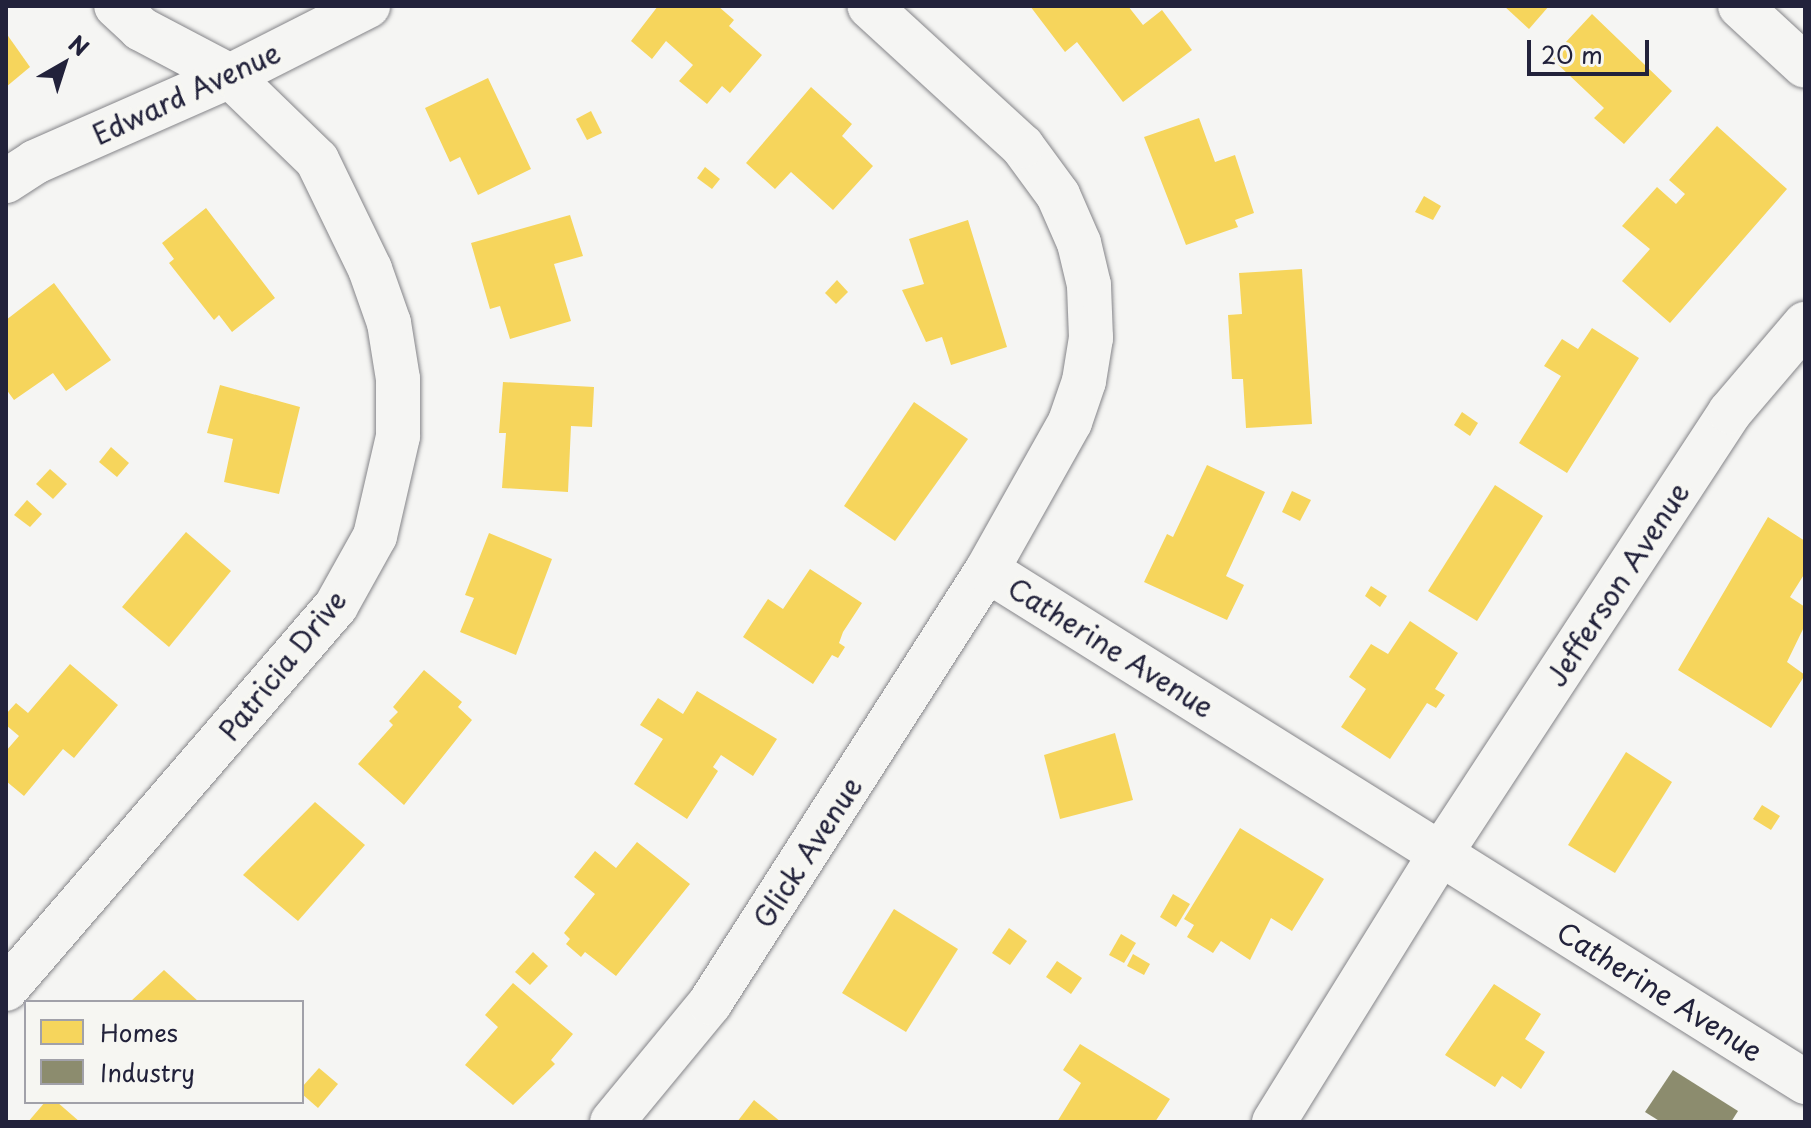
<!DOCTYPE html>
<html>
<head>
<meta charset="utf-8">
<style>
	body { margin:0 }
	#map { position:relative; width:1811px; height:1128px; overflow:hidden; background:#f5f5f3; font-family:"Playpen Sans",sans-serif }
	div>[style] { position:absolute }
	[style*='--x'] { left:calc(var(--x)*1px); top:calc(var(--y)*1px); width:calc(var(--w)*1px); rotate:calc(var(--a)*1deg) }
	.homes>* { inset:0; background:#f6d55c }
	.industry>* { inset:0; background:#8c8c6e }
	.roads { filter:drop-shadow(0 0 2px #858589) drop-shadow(0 0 2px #858589) }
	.minor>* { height:44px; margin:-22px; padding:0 22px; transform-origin:22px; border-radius:22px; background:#f5f5f3 }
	span { translate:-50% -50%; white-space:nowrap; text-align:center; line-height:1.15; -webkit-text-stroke:8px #f6f6f2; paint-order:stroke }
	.street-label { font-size:28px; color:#22223b }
	.frame { position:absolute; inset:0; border:8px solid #22223b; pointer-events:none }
	.legend { position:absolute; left:24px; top:1000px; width:280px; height:104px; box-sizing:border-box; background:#f6f6f2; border:2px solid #a1a1a9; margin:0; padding:10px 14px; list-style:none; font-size:24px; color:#22223b }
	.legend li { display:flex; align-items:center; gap:16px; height:40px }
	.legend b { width:40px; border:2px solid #a1a1a9 }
	.north { position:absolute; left:24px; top:24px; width:80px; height:80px; -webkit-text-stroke:6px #f6f6f2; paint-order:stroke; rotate:39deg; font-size:22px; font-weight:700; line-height:32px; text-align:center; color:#22223b }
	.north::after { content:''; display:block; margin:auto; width:28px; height:36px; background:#22223b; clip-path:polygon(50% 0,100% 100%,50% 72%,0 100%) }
	.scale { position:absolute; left:1527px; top:40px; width:122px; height:36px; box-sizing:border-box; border:4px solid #22223b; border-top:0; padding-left:10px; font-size:24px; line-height:28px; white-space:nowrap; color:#22223b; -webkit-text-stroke:6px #f6f6f2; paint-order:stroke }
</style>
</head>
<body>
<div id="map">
	<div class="homes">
		<i style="clip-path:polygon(658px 6px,718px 6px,734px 20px,729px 26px,762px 55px,730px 93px,722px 86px,707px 104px,679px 81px,693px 65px,666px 41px,652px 59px,631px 41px)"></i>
		<i style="clip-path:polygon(1030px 6px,1128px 6px,1143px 25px,1162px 10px,1192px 50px,1123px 102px,1077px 42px,1065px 52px)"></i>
		<i style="clip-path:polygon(1504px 6px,1549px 6px,1529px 29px)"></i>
		<i style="clip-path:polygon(1592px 14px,1672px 91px,1624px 144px,1594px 118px,1604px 108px,1551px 58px)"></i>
		<i style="clip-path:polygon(6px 33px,30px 67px,6px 87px)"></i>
		<i style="clip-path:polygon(488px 78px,531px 169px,478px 195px,460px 157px,450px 162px,425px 108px)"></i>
		<i style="clip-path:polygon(811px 87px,852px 124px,842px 136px,873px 166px,833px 210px,791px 172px,775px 189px,746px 163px)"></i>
		<i style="clip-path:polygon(591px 111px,602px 133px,587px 140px,576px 119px)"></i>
		<i style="clip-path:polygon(1199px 118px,1215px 162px,1235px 155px,1254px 213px,1235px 220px,1238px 227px,1186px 245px,1144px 137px)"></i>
		<i style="clip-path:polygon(1717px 126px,1787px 189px,1670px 323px,1622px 281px,1650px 249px,1622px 226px,1657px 187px,1676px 204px,1685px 194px,1669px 180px)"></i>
		<i style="clip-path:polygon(705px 167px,720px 179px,712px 189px,697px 178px)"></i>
		<i style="clip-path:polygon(1424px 196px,1441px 206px,1433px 220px,1415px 212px)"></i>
		<i style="clip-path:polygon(206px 208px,275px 298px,232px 332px,219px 315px,214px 320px,169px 263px,174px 259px,162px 243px)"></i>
		<i style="clip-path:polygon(570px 215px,583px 256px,554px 264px,571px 321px,510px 339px,500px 306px,490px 309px,471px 243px)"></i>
		<i style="clip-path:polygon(968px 220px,1007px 347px,951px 365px,942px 337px,926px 342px,902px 290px,924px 284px,909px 239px)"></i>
		<i style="clip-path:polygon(1302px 269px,1312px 424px,1246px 428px,1243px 379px,1232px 379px,1228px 315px,1242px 314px,1239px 273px)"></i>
		<i style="clip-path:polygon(837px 280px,848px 292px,836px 304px,825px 293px)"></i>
		<i style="clip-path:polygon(54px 283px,111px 360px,66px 391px,53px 373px,14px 400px,6px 389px,6px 320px)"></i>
		<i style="clip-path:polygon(1592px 328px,1639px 358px,1567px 473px,1519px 443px,1561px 376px,1544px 366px,1562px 339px,1578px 349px)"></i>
		<i style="clip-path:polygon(503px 382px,594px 387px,592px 427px,571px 426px,568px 492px,502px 488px,506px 433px,499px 433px)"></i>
		<i style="clip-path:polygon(220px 385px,300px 407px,279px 494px,224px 482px,233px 439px,207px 433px)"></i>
		<i style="clip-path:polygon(914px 402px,968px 439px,895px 541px,844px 506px)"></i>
		<i style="clip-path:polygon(1462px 412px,1478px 423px,1470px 436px,1454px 425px)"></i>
		<i style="clip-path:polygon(111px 447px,129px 463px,117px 477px,99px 462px)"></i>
		<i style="clip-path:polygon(1207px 465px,1265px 492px,1226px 576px,1244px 585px,1227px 620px,1144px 582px,1167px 534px,1173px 537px)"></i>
		<i style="clip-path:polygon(50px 469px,67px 484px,53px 499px,36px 484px)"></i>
		<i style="clip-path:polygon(1495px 485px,1543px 516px,1477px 621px,1428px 591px)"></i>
		<i style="clip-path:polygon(1292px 491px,1311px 500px,1300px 521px,1282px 512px)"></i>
		<i style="clip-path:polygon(27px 500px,42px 514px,30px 527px,14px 515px)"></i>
		<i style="clip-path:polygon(1768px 517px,1805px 541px,1805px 573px,1790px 597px,1805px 607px,1805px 625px,1787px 662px,1805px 675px,1771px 728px,1678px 670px)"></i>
		<i style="clip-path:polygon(186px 532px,231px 571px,169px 647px,122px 607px)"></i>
		<i style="clip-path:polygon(489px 533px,552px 559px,516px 655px,460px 632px,474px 598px,465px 595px)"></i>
		<i style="clip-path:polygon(810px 569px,862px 603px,843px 632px,839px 643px,845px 647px,838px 658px,832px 655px,813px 684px,743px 637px,768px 599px,783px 609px)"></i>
		<i style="clip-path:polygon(1371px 586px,1387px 596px,1380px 607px,1365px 596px)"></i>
		<i style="clip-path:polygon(1410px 621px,1458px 653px,1435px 689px,1445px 695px,1436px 708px,1427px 703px,1390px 759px,1341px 727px,1366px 689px,1349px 677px,1371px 644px,1388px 654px)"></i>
		<i style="clip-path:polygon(70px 664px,118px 705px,74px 758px,63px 749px,24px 796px,6px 781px,6px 751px,19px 736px,6px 725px,6px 714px,16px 703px,28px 713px)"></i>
		<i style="clip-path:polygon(424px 670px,462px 702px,458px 707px,472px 720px,404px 805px,358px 764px,393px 725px,389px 721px,398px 712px,393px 707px)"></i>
		<i style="clip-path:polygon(697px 691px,777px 739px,753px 776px,721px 755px,713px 767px,718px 771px,687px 819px,634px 784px,663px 739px,640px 725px,658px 698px,683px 714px)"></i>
		<i style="clip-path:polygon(1115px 733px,1133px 800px,1060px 819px,1044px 755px)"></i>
		<i style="clip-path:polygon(1626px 752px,1672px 782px,1615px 873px,1568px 845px)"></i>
		<i style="clip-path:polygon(315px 802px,365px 845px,298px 921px,243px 875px)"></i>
		<i style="clip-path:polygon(1762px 805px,1780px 816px,1771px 830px,1753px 819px)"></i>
		<i style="clip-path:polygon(1240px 828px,1324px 879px,1292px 931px,1271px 918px,1250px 960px,1221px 941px,1213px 953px,1187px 937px,1194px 925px,1184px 919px)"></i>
		<i style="clip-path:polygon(637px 842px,690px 884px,616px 976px,585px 952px,581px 957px,566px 944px,570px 939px,564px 933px,595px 894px,574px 877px,595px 851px,616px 868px)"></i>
		<i style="clip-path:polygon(1173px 894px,1190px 904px,1176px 927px,1160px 917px)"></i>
		<i style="clip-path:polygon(894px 909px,958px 949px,906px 1032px,842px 993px)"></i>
		<i style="clip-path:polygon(1009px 928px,1027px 941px,1010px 965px,992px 953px)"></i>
		<i style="clip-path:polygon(1121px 934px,1136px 943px,1124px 963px,1109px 955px)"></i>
		<i style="clip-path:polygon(533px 952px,548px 966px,530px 985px,515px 972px)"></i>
		<i style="clip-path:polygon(1133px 954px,1150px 964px,1144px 975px,1127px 966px)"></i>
		<i style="clip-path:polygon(1057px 961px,1082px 978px,1071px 994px,1046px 977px)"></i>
		<i style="clip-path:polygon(164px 970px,199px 1002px,130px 1002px)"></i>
		<i style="clip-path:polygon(513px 983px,573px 1034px,551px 1060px,555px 1064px,513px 1105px,465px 1065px,498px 1027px,485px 1015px)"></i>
		<i style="clip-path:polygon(1494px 984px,1541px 1014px,1525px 1039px,1545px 1052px,1521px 1089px,1502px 1076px,1495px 1087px,1445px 1055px)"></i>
		<i style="clip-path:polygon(1080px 1044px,1170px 1099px,1155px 1122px,1057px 1122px,1081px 1083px,1063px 1070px)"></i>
		<i style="clip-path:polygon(319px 1068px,338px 1084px,318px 1108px,302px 1094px,302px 1087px)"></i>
		<i style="clip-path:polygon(754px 1100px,781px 1122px,737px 1122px)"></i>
		<i style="clip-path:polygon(45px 1102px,57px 1102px,80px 1122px,28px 1122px)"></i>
	</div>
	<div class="industry">
		<i style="clip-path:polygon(1673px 1070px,1738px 1111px,1731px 1122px,1661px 1122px,1645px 1112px)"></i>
	</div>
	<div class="roads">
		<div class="minor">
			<i style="--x:1740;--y:6;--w:88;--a:42.7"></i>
			<i style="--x:6;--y:181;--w:35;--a:-33"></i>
			<i style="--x:35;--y:162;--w:213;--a:-23.8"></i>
			<i style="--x:230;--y:76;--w:155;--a:-26.9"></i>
			<i style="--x:987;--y:570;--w:965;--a:32.04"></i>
			<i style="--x:6;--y:989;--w:506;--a:-49.25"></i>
			<i style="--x:336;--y:606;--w:80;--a:-60.9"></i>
			<i style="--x:375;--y:536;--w:103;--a:-77"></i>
			<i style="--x:398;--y:436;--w:57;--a:-90"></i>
			<i style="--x:398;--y:379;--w:57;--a:-99.1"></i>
			<i style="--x:389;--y:323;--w:57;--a:-109.4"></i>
			<i style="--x:370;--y:269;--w:121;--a:-115.9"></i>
			<i style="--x:317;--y:160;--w:121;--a:-136"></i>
			<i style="--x:230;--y:76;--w:101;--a:-152.2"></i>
			<i style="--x:141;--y:29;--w:34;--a:-137"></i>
			<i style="--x:612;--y:1122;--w:154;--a:-50.5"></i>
			<i style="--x:710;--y:1003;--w:514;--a:-57.39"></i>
			<i style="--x:987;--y:570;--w:170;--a:-60.7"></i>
			<i style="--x:1070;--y:422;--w:43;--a:-71.1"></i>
			<i style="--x:1084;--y:381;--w:44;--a:-80.8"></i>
			<i style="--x:1091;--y:338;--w:53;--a:-92.2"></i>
			<i style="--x:1089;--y:285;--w:43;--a:-103.4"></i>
			<i style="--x:1079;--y:243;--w:52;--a:-113.6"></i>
			<i style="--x:1058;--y:195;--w:61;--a:-126.3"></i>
			<i style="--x:1022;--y:146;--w:207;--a:-137.5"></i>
			<i style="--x:1274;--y:1122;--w:317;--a:-58.2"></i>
			<i style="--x:1441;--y:853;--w:527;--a:-56.76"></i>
			<i style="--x:1730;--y:412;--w:116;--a:-49.6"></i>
		</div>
	</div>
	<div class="street-label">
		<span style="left:186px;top:93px;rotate:-25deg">Edward Avenue</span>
		<span style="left:1617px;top:584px;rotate:-57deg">Jefferson Avenue</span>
		<span style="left:1111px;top:647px;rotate:32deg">Catherine Avenue</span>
		<span style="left:282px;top:665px;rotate:-51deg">Patricia Drive</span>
		<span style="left:807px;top:852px;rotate:-57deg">Glick Avenue</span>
		<span style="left:1660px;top:991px;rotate:32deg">Catherine Avenue</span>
	</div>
	<div class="frame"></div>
	<ul class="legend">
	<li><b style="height:22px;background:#f6d55c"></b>Homes</li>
	<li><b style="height:22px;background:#8c8c6e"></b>Industry</li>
	</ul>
	<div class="north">N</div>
	<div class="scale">20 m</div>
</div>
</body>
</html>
